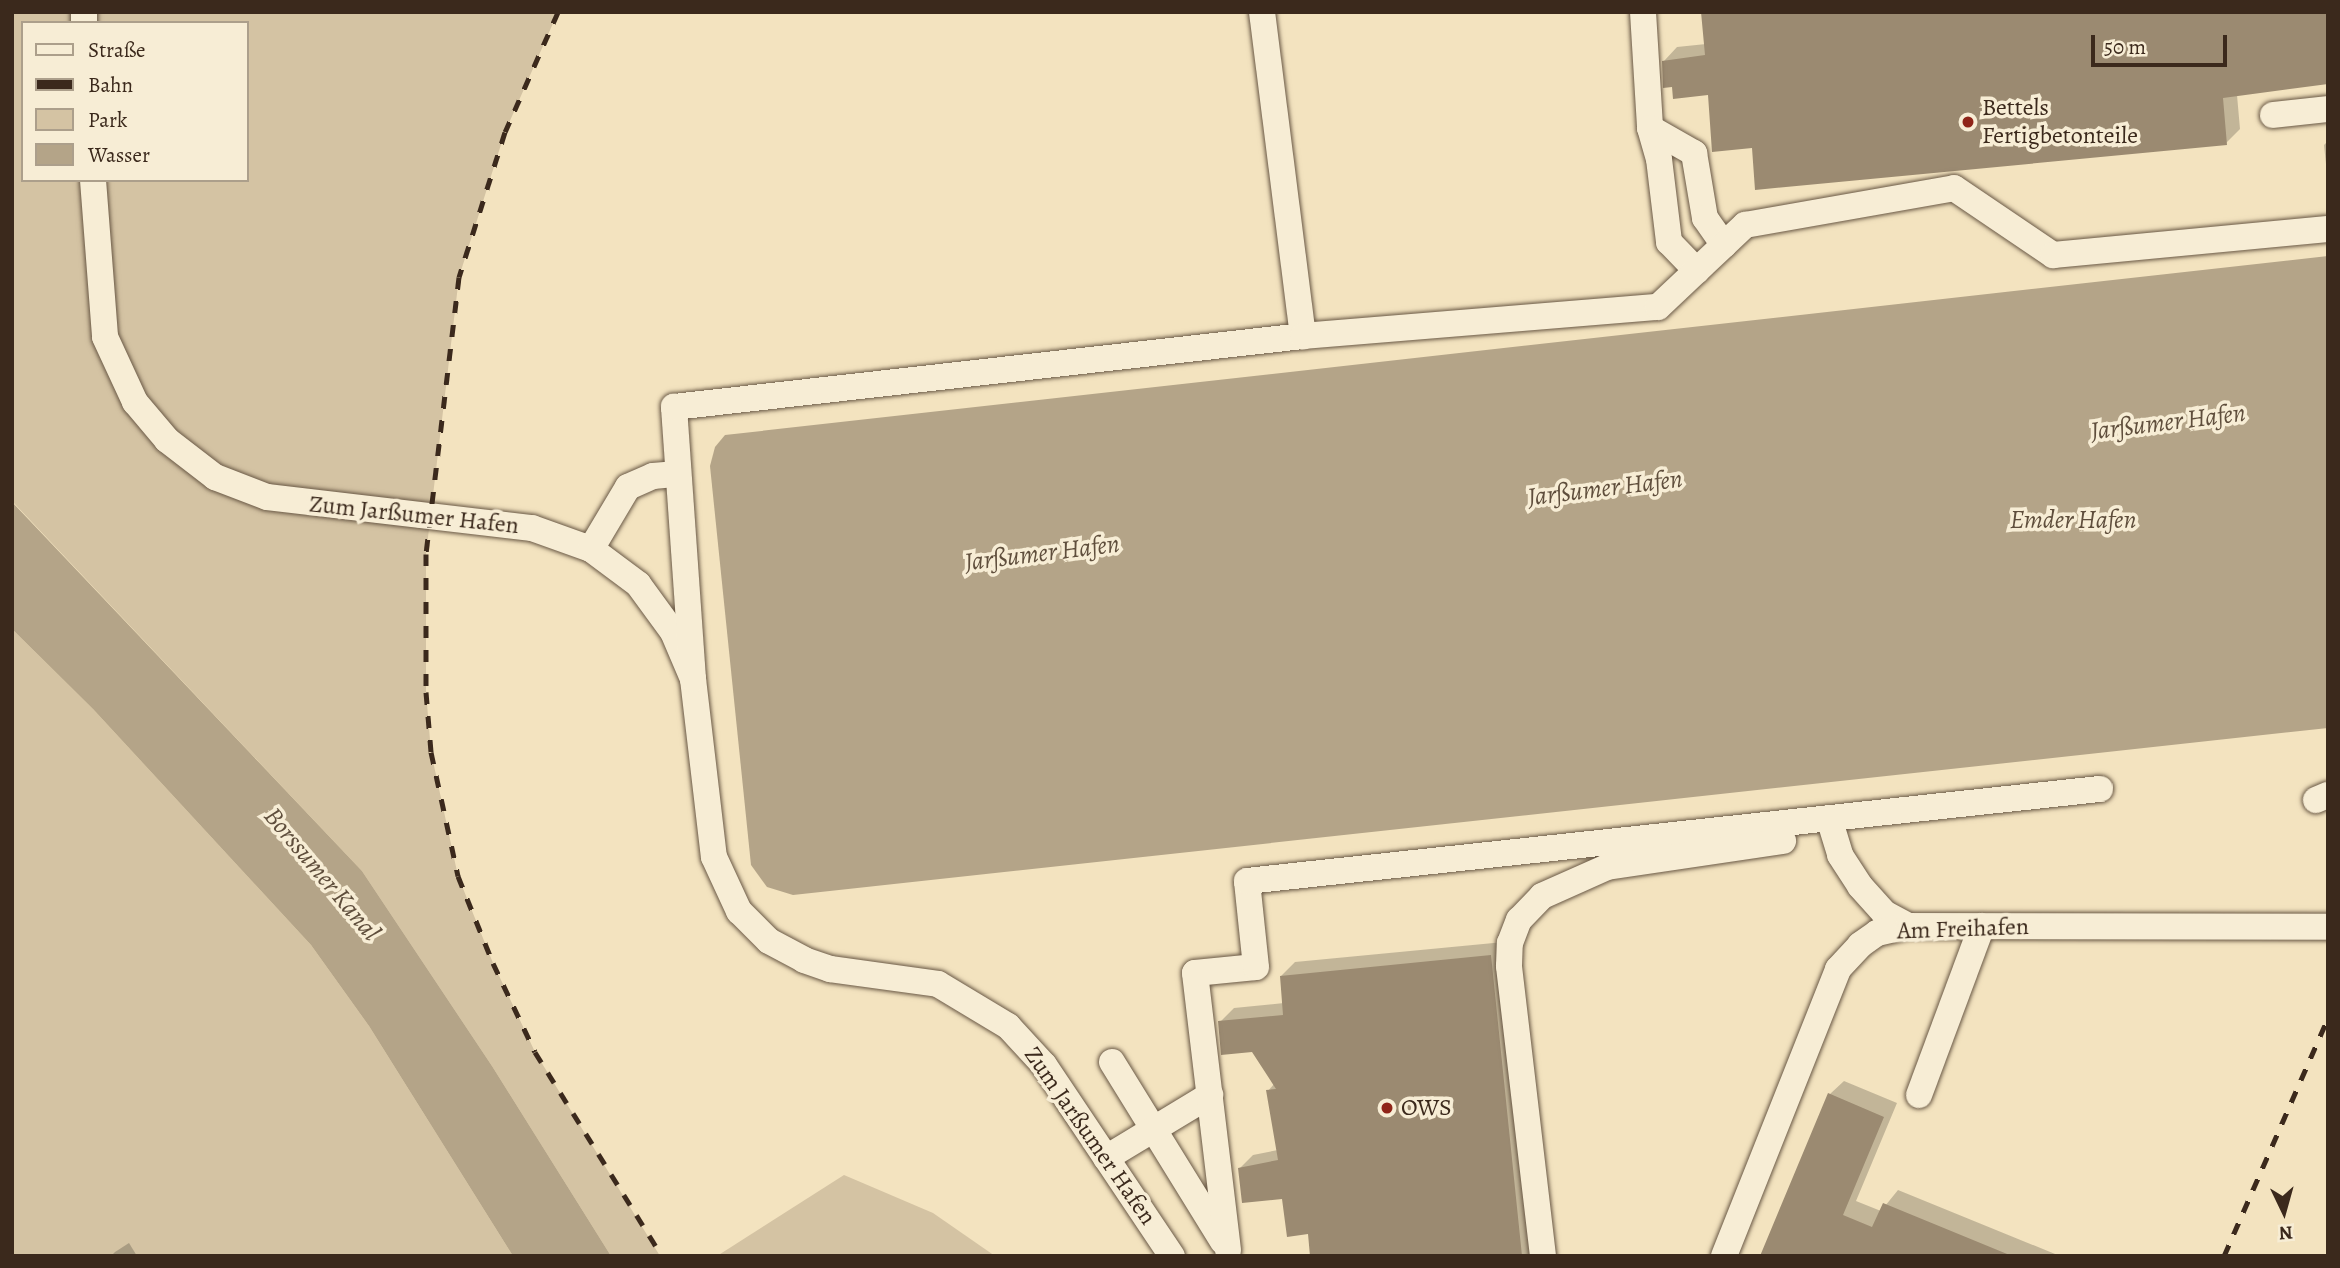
<!DOCTYPE html>
<html>
<head>
<meta charset="utf-8">
<style>
	body { margin:0 }
	#map { position:relative; width:2340px; height:1268px; overflow:hidden; background:#f3e3bf; font-family:Alegreya,serif }
	div>[style] { position:absolute }
	[style*='--x'] { left:calc(var(--x)*1px); top:calc(var(--y)*1px); width:calc(var(--w)*1px); rotate:calc(var(--a)*1deg) }
	.green>* { inset:0; background:#d4c3a3 }
	.water>* { inset:0; background:#b4a488 }
	.shadow>* { inset:0; background:#0003 }
	.building>* { inset:0; background:#9b8a71 }
	.roads { filter:drop-shadow(0 0 2px #695845) drop-shadow(0 0 2px #695845) }
	.minor>* { height:26px; margin:-13px; padding:0 13px; transform-origin:13px; border-radius:13px; background:#f7edd5 }
	.rail>* { height:5px; margin-top:-2.5px; transform-origin:0; background:repeating-linear-gradient(90deg,#3b291c 0 12px,transparent 0 24px) }
	.dots>* { width:19px; height:19px; translate:-50% -50%; box-sizing:border-box; border:4px solid #f7edd5; border-radius:50% }
	span { translate:-50% -50%; white-space:nowrap; text-align:center; line-height:1.15; -webkit-text-stroke:7px #f7edd5; paint-order:stroke }
	.poi-label { font-size:24px; color:#3b291c }
	.left { translate:0 -50%; text-align:left }
	.street-label { font-size:24px; color:#3b291c }
	.water-label { font-size:26px; color:#5f4e3c; font-style:italic }
	.frame { position:absolute; inset:0; border:14px solid #3b291c; pointer-events:none }
	.legend { position:absolute; left:21px; top:21px; width:228px; height:161px; box-sizing:border-box; background:#f7edd5; border:2px solid #ac9f8b; margin:0; padding:9px 12px; list-style:none; font-size:21px; color:#3b291c }
	.legend li { display:flex; align-items:center; gap:14px; height:35px }
	.legend b { width:35px; border:2px solid #ac9f8b }
	.north { position:absolute; left:2249px; top:1177px; width:70px; height:70px; -webkit-text-stroke:5px #f7edd5; paint-order:stroke; rotate:175deg; font-size:19px; font-weight:700; line-height:28px; text-align:center; color:#3b291c }
	.north::after { content:''; display:block; margin:auto; width:24px; height:32px; background:#3b291c; clip-path:polygon(50% 0,100% 100%,50% 72%,0 100%) }
	.scale { position:absolute; left:2091px; top:35px; width:136px; height:32px; box-sizing:border-box; border:4px solid #3b291c; border-top:0; padding-left:9px; font-size:21px; line-height:24px; white-space:nowrap; color:#3b291c; -webkit-text-stroke:5px #f7edd5; paint-order:stroke }
</style>
</head>
<body>
<div id="map">
	<div class="green">
		<i style="clip-path:polygon(evenodd,12px 12px,558px 12px,505px 132px,459px 277px,426px 554px,426px 692px,431px 752px,458px 876px,493px 963px,535px 1052px,660px 1256px,611px 1256px,492px 1066px,362px 871px,12px 501px,12px 12px,23px 23px,247px 23px,247px 180px,23px 180px,23px 23px)"></i>
		<i style="clip-path:polygon(12px 629px,93px 709px,311px 945px,369px 1026px,513px 1256px,12px 1256px)"></i>
		<i style="clip-path:polygon(844px 1175px,933px 1213px,995px 1256px,717px 1256px)"></i>
	</div>
	<div class="water">
		<i style="clip-path:polygon(2328px 256px,2328px 728px,793px 895px,767px 887px,751px 865px,710px 466px,715px 447px,725px 435px)"></i>
		<i style="clip-path:polygon(12px 502px,362px 871px,492px 1066px,611px 1256px,513px 1256px,369px 1026px,311px 945px,93px 709px,12px 629px)"></i>
	</div>
	<div class="shadow">
		<i style="clip-path:polygon(1706px 44px,2237px 95px,2240px 129px,2226px 143px,1753px 146px,1710px 94px,1674px 85px,1664px 61px,1677px 47px)"></i>
		<i style="clip-path:polygon(2328px 141px,2328px 183px,2324px 145px)"></i>
		<i style="clip-path:polygon(1504px 942px,1537px 1256px,1312px 1256px,1309px 1232px,1284px 1198px,1239px 1169px,1253px 1155px,1278px 1150px,1268px 1091px,1274px 1084px,1253px 1050px,1220px 1022px,1234px 1008px,1284px 1003px,1281px 976px,1295px 962px)"></i>
		<i style="clip-path:polygon(1844px 1081px,1897px 1103px,1856px 1201px,1881px 1211px,1898px 1190px,2060px 1256px,1762px 1256px,1830px 1094px)"></i>
		<i style="clip-path:polygon(129px 1243px,137px 1256px,111px 1256px,115px 1252px)"></i>
	</div>
	<div class="building">
		<i style="clip-path:polygon(1701px 12px,2328px 12px,2328px 84px,2223px 98px,2227px 145px,1755px 190px,1752px 148px,1712px 152px,1708px 95px,1673px 99px,1672px 87px,1663px 88px,1662px 61px,1705px 55px)"></i>
		<i style="clip-path:polygon(1491px 955px,1522px 1256px,1310px 1256px,1308px 1234px,1287px 1237px,1282px 1199px,1242px 1203px,1238px 1168px,1278px 1160px,1266px 1090px,1276px 1089px,1252px 1052px,1221px 1055px,1218px 1021px,1283px 1015px,1280px 976px)"></i>
		<i style="clip-path:polygon(1828px 1093px,1884px 1117px,1843px 1215px,1872px 1227px,1883px 1203px,2012px 1256px,1760px 1256px)"></i>
	</div>
	<div class="roads">
		<div class="minor">
			<i style="--x:84;--y:12;--w:11;--a:90"></i>
			<i style="--x:1262;--y:12;--w:327;--a:82.8"></i>
			<i style="--x:1643;--y:12;--w:116;--a:86.5"></i>
			<i style="--x:1650;--y:128;--w:51;--a:29.6"></i>
			<i style="--x:1694;--y:153;--w:66;--a:80.4"></i>
			<i style="--x:1705;--y:218;--w:33;--a:55"></i>
			<i style="--x:2273;--y:115;--w:55;--a:-6.2"></i>
			<i style="--x:1650;--y:128;--w:32;--a:74"></i>
			<i style="--x:1659;--y:159;--w:84;--a:83.1"></i>
			<i style="--x:1669;--y:242;--w:40;--a:46"></i>
			<i style="--x:93;--y:180;--w:157;--a:85.6"></i>
			<i style="--x:105;--y:337;--w:72;--a:65.2"></i>
			<i style="--x:135;--y:402;--w:50;--a:49.9"></i>
			<i style="--x:167;--y:440;--w:61;--a:37.6"></i>
			<i style="--x:215;--y:477;--w:56;--a:21"></i>
			<i style="--x:267;--y:497;--w:267;--a:6.7"></i>
			<i style="--x:532;--y:528;--w:63;--a:19.6"></i>
			<i style="--x:591;--y:549;--w:59;--a:36.7"></i>
			<i style="--x:638;--y:584;--w:59;--a:53.9"></i>
			<i style="--x:673;--y:632;--w:51;--a:66.9"></i>
			<i style="--x:693;--y:679;--w:179;--a:83.3"></i>
			<i style="--x:714;--y:857;--w:60;--a:65.2"></i>
			<i style="--x:739;--y:911;--w:42;--a:45"></i>
			<i style="--x:769;--y:941;--w:40;--a:28"></i>
			<i style="--x:804;--y:960;--w:28;--a:19"></i>
			<i style="--x:830;--y:969;--w:109;--a:7.9"></i>
			<i style="--x:938;--y:984;--w:82;--a:31"></i>
			<i style="--x:1008;--y:1026;--w:53;--a:47.3"></i>
			<i style="--x:1044;--y:1065;--w:230;--a:56.2"></i>
			<i style="--x:591;--y:549;--w:72;--a:-59.2"></i>
			<i style="--x:628;--y:487;--w:27;--a:-24"></i>
			<i style="--x:653;--y:476;--w:24;--a:-5"></i>
			<i style="--x:693;--y:679;--w:273;--a:-94"></i>
			<i style="--x:674;--y:407;--w:633;--a:-6.44"></i>
			<i style="--x:1303;--y:336;--w:356;--a:-4.7"></i>
			<i style="--x:1658;--y:307;--w:120;--a:-43.3"></i>
			<i style="--x:1745;--y:225;--w:212;--a:-10"></i>
			<i style="--x:1954;--y:188;--w:120;--a:34.1"></i>
			<i style="--x:2053;--y:255;--w:276;--a:-5.4"></i>
			<i style="--x:2316;--y:800;--w:13;--a:-23"></i>
			<i style="--x:1829;--y:818;--w:39;--a:73"></i>
			<i style="--x:1840;--y:855;--w:37;--a:57"></i>
			<i style="--x:1860;--y:886;--w:36;--a:48"></i>
			<i style="--x:1884;--y:913;--w:27;--a:28"></i>
			<i style="--x:1112;--y:1062;--w:211;--a:58.3"></i>
			<i style="--x:1919;--y:1095;--w:180;--a:-69.6"></i>
			<i style="--x:1106;--y:1158;--w:122;--a:-31.2"></i>
			<i style="--x:1228;--y:1250;--w:279;--a:-96.8"></i>
			<i style="--x:1195;--y:973;--w:61;--a:-5.6"></i>
			<i style="--x:1256;--y:967;--w:86;--a:-96"></i>
			<i style="--x:1247;--y:881;--w:858;--a:-6.16"></i>
			<i style="--x:1543;--y:1256;--w:292;--a:-96.7"></i>
			<i style="--x:1509;--y:966;--w:23;--a:-88"></i>
			<i style="--x:1510;--y:943;--w:25;--a:-69"></i>
			<i style="--x:1519;--y:920;--w:33;--a:-46"></i>
			<i style="--x:1542;--y:896;--w:71;--a:-24"></i>
			<i style="--x:1607;--y:867;--w:178;--a:-8.4"></i>
			<i style="--x:1724;--y:1256;--w:309;--a:-68.3"></i>
			<i style="--x:1838;--y:969;--w:33;--a:-47"></i>
			<i style="--x:1860;--y:945;--w:21;--a:-35"></i>
			<i style="--x:1877;--y:933;--w:32;--a:-13"></i>
			<i style="--x:1908;--y:926;--w:420;--a:0.1"></i>
		</div>
	</div>
	<div class="rail">
		<i style="--x:558;--y:12;--w:131;--a:113.8"></i>
		<i style="--x:505;--y:132;--w:152;--a:107.6"></i>
		<i style="--x:459;--y:277;--w:279;--a:96.8"></i>
		<i style="--x:426;--y:554;--w:138;--a:90"></i>
		<i style="--x:426;--y:692;--w:60;--a:85.2"></i>
		<i style="--x:431;--y:752;--w:127;--a:77.7"></i>
		<i style="--x:458;--y:876;--w:94;--a:68.1"></i>
		<i style="--x:493;--y:963;--w:98;--a:64.7"></i>
		<i style="--x:535;--y:1052;--w:240;--a:58.1"></i>
		<i style="--x:2224;--y:1256;--w:260;--a:-66.4"></i>
	</div>
	<div class="dots">
		<i style="left:1968px;top:122px;background:#8f2418"></i>
		<i style="left:1387px;top:1108px;background:#8f2418"></i>
	</div>
	<div class="poi-label">
		<span class="left" style="left:1982px;top:122px">Bettels<br>Fertigbetonteile</span>
		<span class="left" style="left:1401px;top:1108px">OWS</span>
	</div>
	<div class="street-label">
		<span style="left:414px;top:515px;rotate:6deg">Zum Jarßumer Hafen</span>
		<span style="left:1963px;top:929px;rotate:-2deg">Am Freihafen</span>
		<span style="left:1090px;top:1136px;rotate:55deg">Zum Jarßumer Hafen</span>
	</div>
	<div class="water-label">
		<span style="left:2168px;top:422px;rotate:-7deg">Jarßumer Hafen</span>
		<span style="left:1605px;top:488px;rotate:-7deg">Jarßumer Hafen</span>
		<span style="left:2073px;top:520px">Emder Hafen</span>
		<span style="left:1042px;top:553px;rotate:-7deg">Jarßumer Hafen</span>
		<span style="left:322px;top:874px;rotate:50deg">Borssumer Kanal</span>
	</div>
	<div class="frame"></div>
	<ul class="legend">
	<li><b style="height:9px;background:#f7edd5"></b>Straße</li>
	<li><b style="height:9px;background:#3b291c"></b>Bahn</li>
	<li><b style="height:19px;background:#d4c3a3"></b>Park</li>
	<li><b style="height:19px;background:#b4a488"></b>Wasser</li>
	</ul>
	<div class="north">N</div>
	<div class="scale">50 m</div>
</div>
</body>
</html>
